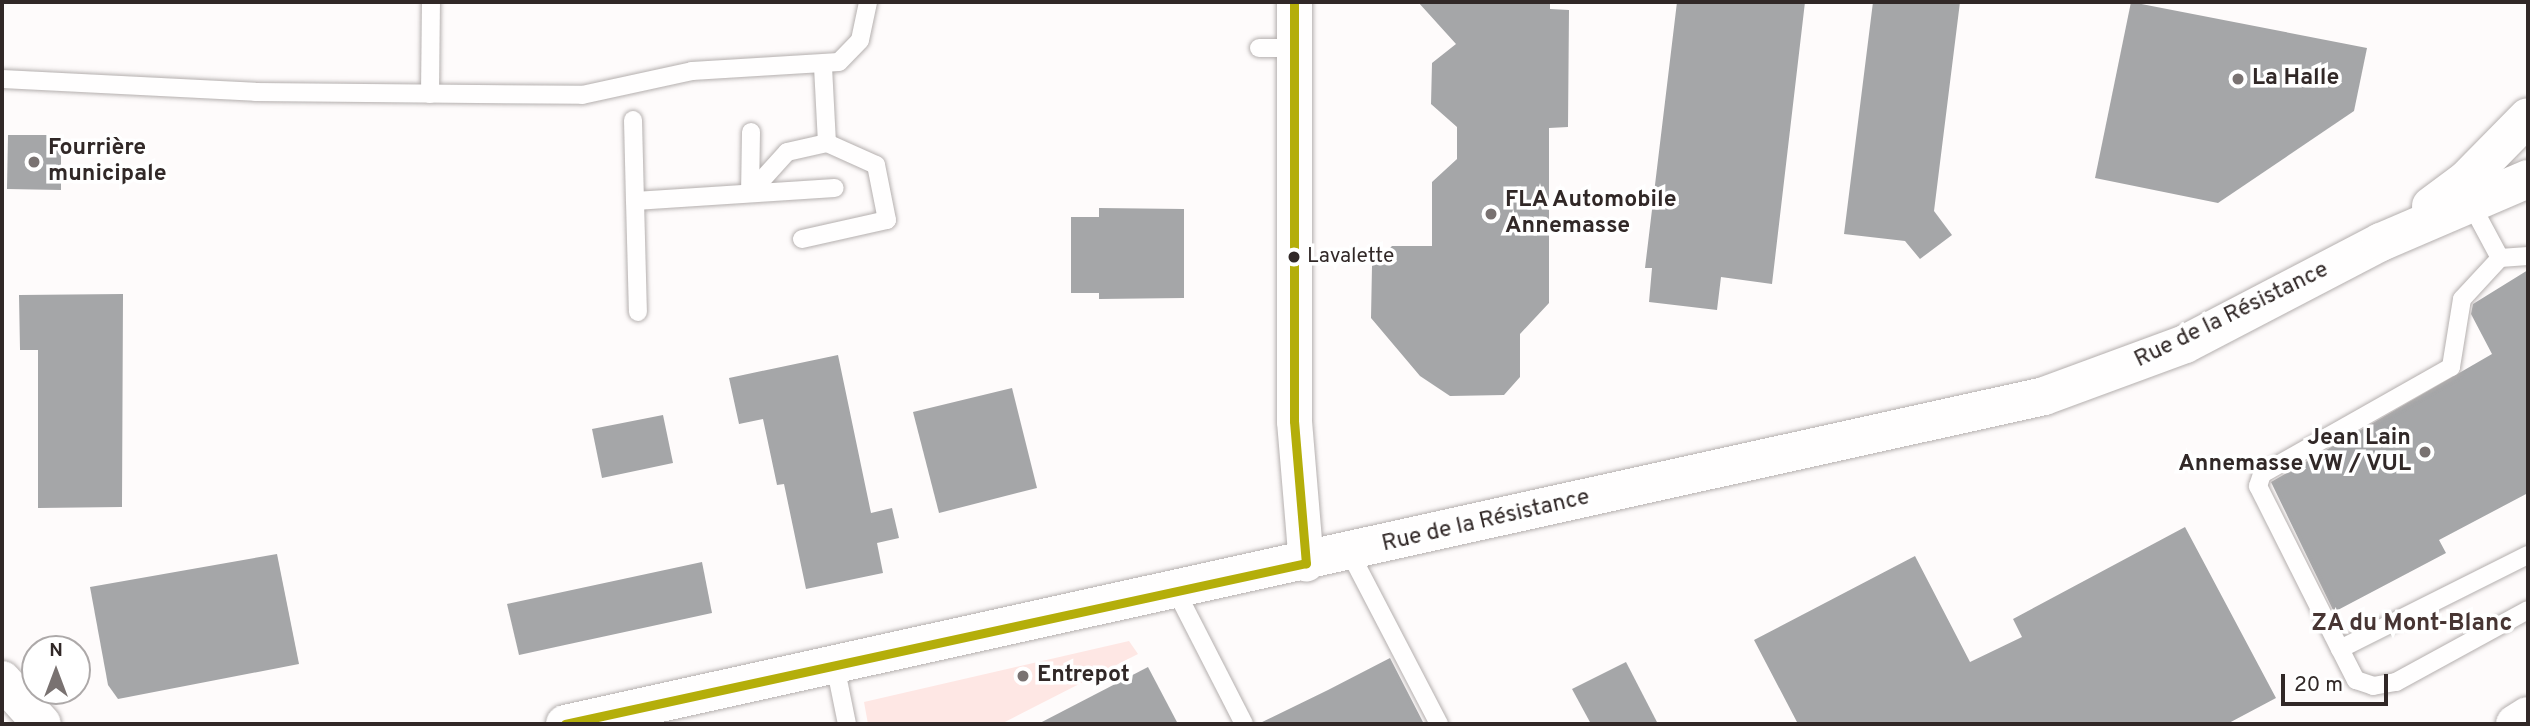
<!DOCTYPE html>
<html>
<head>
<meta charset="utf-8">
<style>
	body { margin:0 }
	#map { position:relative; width:2530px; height:726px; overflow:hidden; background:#fefbfb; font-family:Overpass,sans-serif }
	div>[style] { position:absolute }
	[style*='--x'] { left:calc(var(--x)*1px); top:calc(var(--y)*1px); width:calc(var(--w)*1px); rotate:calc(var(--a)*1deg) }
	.green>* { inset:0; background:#fee7e4 }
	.building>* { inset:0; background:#a5a6a8 }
	.roads { filter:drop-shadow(0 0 2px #b4afae) drop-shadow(0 0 2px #b4afae) }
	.service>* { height:18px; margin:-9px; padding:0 9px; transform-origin:9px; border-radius:9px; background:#fffefe }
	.minor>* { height:35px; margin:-17.5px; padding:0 17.5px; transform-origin:17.5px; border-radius:17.5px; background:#fffefe }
	.tertiary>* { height:38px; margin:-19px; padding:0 19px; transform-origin:19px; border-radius:19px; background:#fffefe }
	.primary>* { height:38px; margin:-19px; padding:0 19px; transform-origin:19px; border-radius:19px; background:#fffefe }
	.bus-1>* { height:9px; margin:-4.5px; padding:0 4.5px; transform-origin:4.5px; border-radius:4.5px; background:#b4ae0a }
	.dots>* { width:19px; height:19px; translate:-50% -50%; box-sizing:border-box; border:4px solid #fff; border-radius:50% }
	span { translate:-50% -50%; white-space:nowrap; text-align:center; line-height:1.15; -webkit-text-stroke:7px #fff; paint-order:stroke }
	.bus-label { font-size:21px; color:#312827 }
	.left { translate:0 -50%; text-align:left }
	.poi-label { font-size:23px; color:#312827; font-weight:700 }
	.right { translate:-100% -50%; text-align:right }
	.street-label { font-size:23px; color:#312827 }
	.neighbourhood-label { font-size:24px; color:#473533; font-weight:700 }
	.frame { position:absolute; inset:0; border:4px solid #312827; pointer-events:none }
	.north { position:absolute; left:21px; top:635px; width:70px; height:70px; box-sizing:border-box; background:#fff; border:2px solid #ada9a9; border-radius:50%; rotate:0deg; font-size:19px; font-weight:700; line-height:28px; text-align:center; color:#312827 }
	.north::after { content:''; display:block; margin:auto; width:24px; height:32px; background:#797271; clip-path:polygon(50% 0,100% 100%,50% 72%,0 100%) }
	.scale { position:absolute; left:2281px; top:674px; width:107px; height:32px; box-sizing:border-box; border:4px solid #312827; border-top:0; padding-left:9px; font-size:21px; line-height:24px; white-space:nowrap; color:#312827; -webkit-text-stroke:5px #fff; paint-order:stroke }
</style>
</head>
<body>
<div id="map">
	<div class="green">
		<i style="clip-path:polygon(1129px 641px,1138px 654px,1001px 724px,868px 724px,864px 702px)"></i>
	</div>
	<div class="building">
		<i style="clip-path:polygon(1418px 2px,1550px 2px,1550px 9px,1569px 10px,1568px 127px,1549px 128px,1549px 303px,1520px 334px,1520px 377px,1504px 395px,1450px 396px,1420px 376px,1371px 318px,1372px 266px,1392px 246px,1432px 246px,1432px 182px,1457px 159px,1457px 127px,1431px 104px,1432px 63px,1456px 44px)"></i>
		<i style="clip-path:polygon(1677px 2px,1805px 2px,1772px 284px,1721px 277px,1717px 310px,1649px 302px,1652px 268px,1645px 268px)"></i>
		<i style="clip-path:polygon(1873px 2px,1960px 2px,1934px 211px,1952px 235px,1920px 259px,1905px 241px,1844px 234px)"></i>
		<i style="clip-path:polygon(2131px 2px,2367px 48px,2354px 111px,2218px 203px,2095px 178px)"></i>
		<i style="clip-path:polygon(8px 135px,61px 135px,61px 190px,7px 189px)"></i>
		<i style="clip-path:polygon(1099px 208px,1184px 209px,1184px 298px,1099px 299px,1099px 293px,1071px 293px,1071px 217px,1099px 217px)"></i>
		<i style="clip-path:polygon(2528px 270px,2528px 493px,2439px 540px,2446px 553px,2334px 612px,2271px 482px,2492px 354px,2471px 314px,2473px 304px)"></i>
		<i style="clip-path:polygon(123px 294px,122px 507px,38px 508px,38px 350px,20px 350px,19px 295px)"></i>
		<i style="clip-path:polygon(838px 355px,871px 513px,892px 508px,899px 538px,877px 543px,883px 573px,806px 589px,784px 484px,777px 485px,763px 419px,739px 424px,729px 378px)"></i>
		<i style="clip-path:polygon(1012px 388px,1037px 488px,939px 513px,913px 412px)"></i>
		<i style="clip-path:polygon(663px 415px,673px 463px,602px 478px,592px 429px)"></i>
		<i style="clip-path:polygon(2185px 527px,2276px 698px,2227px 724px,1798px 724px,1754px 640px,1915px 556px,1970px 662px,2022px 637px,2013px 619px)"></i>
		<i style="clip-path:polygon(277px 554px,299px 664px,118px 699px,108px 685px,90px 587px)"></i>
		<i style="clip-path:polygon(702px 562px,712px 613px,519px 655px,507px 604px)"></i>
		<i style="clip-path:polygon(1390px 658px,1424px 724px,1258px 724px,1328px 690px)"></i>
		<i style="clip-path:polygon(1626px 662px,1658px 724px,1591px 724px,1572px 689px)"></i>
		<i style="clip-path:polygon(1148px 667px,1178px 724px,1038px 724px)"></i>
	</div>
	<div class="roads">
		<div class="service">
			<i style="--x:1259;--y:48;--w:35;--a:0"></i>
			<i style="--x:2;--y:79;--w:253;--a:2.9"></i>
			<i style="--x:255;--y:92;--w:327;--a:0.5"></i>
			<i style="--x:582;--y:95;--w:113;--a:-12.3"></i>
			<i style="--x:692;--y:71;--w:147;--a:-3.5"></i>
			<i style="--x:839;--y:62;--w:30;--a:-46"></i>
			<i style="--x:860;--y:40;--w:39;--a:-78"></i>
			<i style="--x:430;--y:94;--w:92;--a:-89.4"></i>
			<i style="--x:633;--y:120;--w:81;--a:88.6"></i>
			<i style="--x:635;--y:201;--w:200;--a:-3.7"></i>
			<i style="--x:751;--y:132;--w:61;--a:90.9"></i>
			<i style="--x:750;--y:193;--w:55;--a:-47.9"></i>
			<i style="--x:787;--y:152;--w:41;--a:-12.7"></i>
			<i style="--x:827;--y:143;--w:76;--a:-93"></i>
			<i style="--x:635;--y:201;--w:111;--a:88.5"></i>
			<i style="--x:2471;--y:204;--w:61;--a:61.8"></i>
			<i style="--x:802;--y:239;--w:87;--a:-12.6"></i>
			<i style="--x:887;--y:220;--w:56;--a:-101.3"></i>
			<i style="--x:876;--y:165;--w:54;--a:-155.8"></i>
			<i style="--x:2500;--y:258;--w:56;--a:132.8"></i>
			<i style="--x:2462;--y:299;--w:69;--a:99.2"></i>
			<i style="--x:2451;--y:367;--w:217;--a:150.5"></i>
			<i style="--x:2262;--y:474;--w:13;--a:108"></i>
			<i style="--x:2258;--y:486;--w:182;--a:63.3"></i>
			<i style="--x:2340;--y:649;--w:210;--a:-26.6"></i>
			<i style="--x:2500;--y:258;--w:28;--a:-4"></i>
			<i style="--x:1350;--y:553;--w:193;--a:62.5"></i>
			<i style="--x:1176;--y:591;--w:149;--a:62.9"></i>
			<i style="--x:2340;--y:649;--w:35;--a:63"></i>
			<i style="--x:2356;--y:680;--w:18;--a:19"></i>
			<i style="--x:2373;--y:686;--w:23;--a:-10"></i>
			<i style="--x:2396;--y:682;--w:150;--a:-28.6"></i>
			<i style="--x:835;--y:665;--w:60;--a:78.5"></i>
		</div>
		<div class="minor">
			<i style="--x:1294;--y:2;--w:419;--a:90"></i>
			<i style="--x:1294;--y:421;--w:143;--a:85.2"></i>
		</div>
		<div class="tertiary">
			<i style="--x:2431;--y:206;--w:44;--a:-36.6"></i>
			<i style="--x:2466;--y:180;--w:88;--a:-45.5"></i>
			<i style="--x:2;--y:680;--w:59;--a:47.7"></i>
			<i style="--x:565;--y:724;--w:1515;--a:-12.5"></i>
			<i style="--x:2044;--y:396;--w:150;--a:-20.2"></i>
			<i style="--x:2185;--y:344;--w:221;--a:-27.5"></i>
			<i style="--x:2381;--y:242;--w:160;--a:-23.2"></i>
		</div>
		<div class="primary">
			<i style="--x:2515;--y:724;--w:15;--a:-32"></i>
		</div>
	</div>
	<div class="bus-1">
		<i style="--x:1294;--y:2;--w:419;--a:90"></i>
		<i style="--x:1294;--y:421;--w:143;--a:85.2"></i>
		<i style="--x:565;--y:724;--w:758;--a:-12.26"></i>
	</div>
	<div class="dots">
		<i style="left:2238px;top:79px;background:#797271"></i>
		<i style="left:34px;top:162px;background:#797271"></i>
		<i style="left:1491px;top:214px;background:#797271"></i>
		<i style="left:1294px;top:257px;background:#312827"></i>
		<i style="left:2425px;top:452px;background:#797271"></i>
		<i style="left:1023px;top:676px;background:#797271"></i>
	</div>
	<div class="bus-label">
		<span class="left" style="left:1307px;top:257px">Lavalette</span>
	</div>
	<div class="poi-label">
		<span class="left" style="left:2252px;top:79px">La Halle</span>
		<span class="left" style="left:48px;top:162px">Fourrière<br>municipale</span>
		<span class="left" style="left:1505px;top:214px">FLA Automobile<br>Annemasse</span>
		<span class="right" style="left:2411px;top:452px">Jean Lain<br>Annemasse VW / VUL</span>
		<span class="left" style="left:1037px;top:676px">Entrepot</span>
	</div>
	<div class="street-label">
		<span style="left:2232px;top:316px;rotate:-26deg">Rue de la Résistance</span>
		<span style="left:1486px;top:522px;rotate:-13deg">Rue de la Résistance</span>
	</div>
	<div class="neighbourhood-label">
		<span style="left:2412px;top:625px">ZA du Mont-Blanc</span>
	</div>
	<div class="frame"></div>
	<div class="north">N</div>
	<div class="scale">20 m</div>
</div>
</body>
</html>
